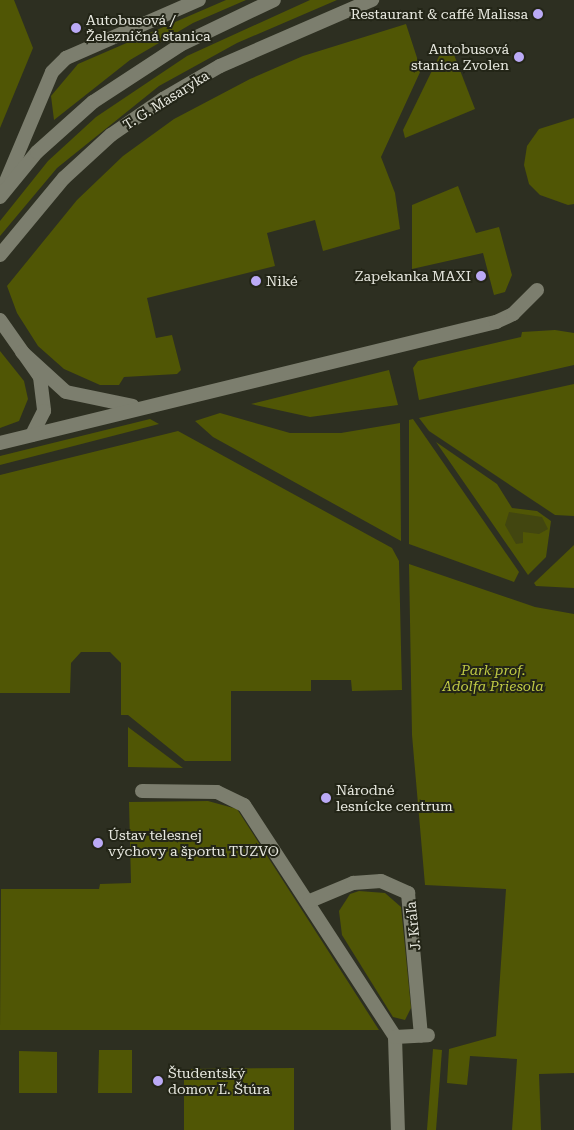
<!DOCTYPE html>
<html>
<head>
<meta charset="utf-8">
<style>
	body { margin:0 }
	#map { position:relative; width:574px; height:1130px; overflow:hidden; background:#2d2f21; font-family:"Roboto Serif",serif }
	div>[style] { position:absolute }
	[style*='--x'] { left:calc(var(--x)*1px); top:calc(var(--y)*1px); width:calc(var(--w)*1px); rotate:calc(var(--a)*1deg) }
	.green>* { inset:0; background:#505605 }
	.water>* { inset:0; background:#424610 }
	.minor>* { height:14px; margin:-7px; padding:0 7px; transform-origin:7px; border-radius:7px; background:#7c7e6e }
	.tertiary>* { height:14px; margin:-7px; padding:0 7px; transform-origin:7px; border-radius:7px; background:#7c7e6e }
	.dots>* { width:14px; height:14px; translate:-50% -50%; box-sizing:border-box; border:2px solid #232517; border-radius:50% }
	span { translate:-50% -50%; white-space:nowrap; text-align:center; line-height:1.15; -webkit-text-stroke:4px #232517; paint-order:stroke }
	.poi-label { font-size:14px; color:#e7e8df }
	.right { translate:-100% -50%; text-align:right }
	.left { translate:0 -50%; text-align:left }
	.street-label { font-size:14px; color:#e7e8df }
	.park-label { font-size:14px; color:#bfc944; font-style:italic }
</style>
</head>
<body>
<div id="map">
	<div class="green">
		<i style="clip-path:polygon(0 0,14px 0,33px 48px,0 128px)"></i>
		<i style="clip-path:polygon(226px 0,246px 0,193px 23px,130px 60px,54px 120px,51px 96px,78px 64px)"></i>
		<i style="clip-path:polygon(310px 0,337px 0,237px 43px,159px 86px,57px 168px,0 236px,0 221px,48px 161px,96px 117px,187px 56px)"></i>
		<i style="clip-path:polygon(406px 24px,421px 70px,381px 157px,395px 193px,400px 229px,323px 251px,315px 220px,267px 233px,275px 266px,147px 298px,156px 338px,172px 335px,181px 370px,177px 374px,124px 377px,119px 385px,100px 385px,64px 369px,38px 346px,17px 313px,7px 286px,77px 200px,123px 156px,174px 119px,250px 79px,303px 56px)"></i>
		<i style="clip-path:polygon(444px 46px,451px 47px,475px 109px,405px 138px,403px 130px)"></i>
		<i style="clip-path:polygon(574px 118px,574px 204px,568px 205px,540px 195px,529px 184px,524px 165px,527px 146px,539px 129px)"></i>
		<i style="clip-path:polygon(458px 186px,476px 233px,499px 227px,512px 275px,505px 292px,494px 295px,483px 253px,412px 269px,412px 205px)"></i>
		<i style="clip-path:polygon(555px 330px,574px 333px,574px 365px,419px 400px,413px 368px,418px 361px,521px 337px,522px 332px)"></i>
		<i style="clip-path:polygon(0 351px,24px 381px,28px 399px,19px 421px,0 428px)"></i>
		<i style="clip-path:polygon(389px 370px,398px 405px,310px 417px,251px 404px)"></i>
		<i style="clip-path:polygon(574px 384px,574px 516px,555px 515px,429px 431px,419px 418px)"></i>
		<i style="clip-path:polygon(220px 413px,290px 433px,341px 433px,400px 423px,401px 541px,213px 437px,195px 421px)"></i>
		<i style="clip-path:polygon(150px 419px,159px 424px,0 465px,0 456px)"></i>
		<i style="clip-path:polygon(413px 419px,519px 572px,514px 582px,409px 544px,409px 420px)"></i>
		<i style="clip-path:polygon(178px 431px,392px 548px,399px 561px,402px 690px,352px 691px,351px 680px,311px 680px,311px 691px,231px 691px,231px 761px,185px 761px,128px 715px,121px 715px,121px 663px,110px 652px,81px 652px,71px 663px,70px 693px,0 693px,0 475px)"></i>
		<i style="clip-path:polygon(436px 442px,497px 484px,512px 508px,537px 511px,551px 521px,546px 557px,528px 575px)"></i>
		<i style="clip-path:polygon(574px 545px,574px 588px,536px 586px,534px 583px)"></i>
		<i style="clip-path:polygon(409px 564px,535px 607px,574px 614px,574px 1073px,539px 1074px,541px 1130px,512px 1130px,517px 1059px,470px 1056px,467px 1085px,447px 1083px,449px 1049px,496px 1036px,506px 889px,425px 885px,412px 735px)"></i>
		<i style="clip-path:polygon(128px 727px,183px 768px,128px 767px)"></i>
		<i style="clip-path:polygon(208px 801px,237px 809px,379px 1030px,0 1030px,1px 889px,99px 889px,100px 884px,131px 883px,129px 802px)"></i>
		<i style="clip-path:polygon(359px 891px,385px 893px,401px 907px,411px 1008px,405px 1020px,393px 1017px,342px 935px,339px 911px,350px 894px)"></i>
		<i style="clip-path:polygon(433px 1049px,442px 1050px,436px 1130px,427px 1130px)"></i>
		<i style="clip-path:polygon(99px 1050px,132px 1050px,132px 1093px,98px 1093px)"></i>
		<i style="clip-path:polygon(19px 1051px,57px 1052px,57px 1093px,19px 1093px)"></i>
		<i style="clip-path:polygon(294px 1068px,294px 1130px,184px 1130px,184px 1069px)"></i>
	</div>
	<div class="water">
		<i style="clip-path:polygon(509px 512px,542px 517px,548px 529px,539px 534px,523px 532px,523px 543px,516px 544px,505px 525px)"></i>
	</div>
	<div class="minor">
		<i style="--x:1;--y:193;--w:131;--a:-67.1"></i>
		<i style="--x:52;--y:72;--w:20;--a:-45"></i>
		<i style="--x:66;--y:58;--w:145;--a:-23.6"></i>
		<i style="--x:0;--y:320;--w:70;--a:54.9"></i>
		<i style="--x:40;--y:377;--w:34;--a:83"></i>
		<i style="--x:44;--y:411;--w:27;--a:117"></i>
		<i style="--x:22;--y:352;--w:59;--a:42.3"></i>
		<i style="--x:66;--y:392;--w:68;--a:11.8"></i>
		<i style="--x:0;--y:443;--w:511;--a:-13.71"></i>
		<i style="--x:496;--y:322;--w:19;--a:-25"></i>
		<i style="--x:513;--y:314;--w:34;--a:-45"></i>
		<i style="--x:142;--y:791;--w:75;--a:0.8"></i>
		<i style="--x:217;--y:792;--w:30;--a:26"></i>
		<i style="--x:244;--y:805;--w:277;--a:56.9"></i>
		<i style="--x:395;--y:1037;--w:93;--a:88.2"></i>
		<i style="--x:310;--y:901;--w:47;--a:-22.7"></i>
		<i style="--x:353;--y:883;--w:28;--a:-4"></i>
		<i style="--x:381;--y:881;--w:30;--a:24"></i>
		<i style="--x:408;--y:893;--w:143;--a:84.8"></i>
		<i style="--x:395;--y:1037;--w:33;--a:-3"></i>
	</div>
	<div class="tertiary">
		<i style="--x:0;--y:197;--w:58;--a:-50.6"></i>
		<i style="--x:37;--y:152;--w:75;--a:-41.8"></i>
		<i style="--x:93;--y:102;--w:104;--a:-33.2"></i>
		<i style="--x:180;--y:45;--w:104;--a:-25.6"></i>
		<i style="--x:0;--y:255;--w:100;--a:-50.3"></i>
		<i style="--x:64;--y:178;--w:64;--a:-42.5"></i>
		<i style="--x:111;--y:135;--w:63;--a:-34.7"></i>
		<i style="--x:163;--y:99;--w:66;--a:-30.1"></i>
		<i style="--x:220;--y:66;--w:166;--a:-23.5"></i>
	</div>
	<div class="dots">
		<i style="left:538px;top:14px;background:#bbaaf6"></i>
		<i style="left:76px;top:28px;background:#bbaaf6"></i>
		<i style="left:519px;top:57px;background:#bbaaf6"></i>
		<i style="left:481px;top:276px;background:#bbaaf6"></i>
		<i style="left:256px;top:281px;background:#bbaaf6"></i>
		<i style="left:326px;top:798px;background:#bbaaf6"></i>
		<i style="left:98px;top:843px;background:#bbaaf6"></i>
		<i style="left:158px;top:1081px;background:#bbaaf6"></i>
	</div>
	<div class="poi-label">
		<span class="right" style="left:528px;top:14px">Restaurant &amp; caffé Malissa</span>
		<span class="left" style="left:86px;top:28px">Autobusová /<br>Železničná stanica</span>
		<span class="right" style="left:509px;top:57px">Autobusová<br>stanica Zvolen</span>
		<span class="right" style="left:471px;top:276px">Zapekanka MAXI</span>
		<span class="left" style="left:266px;top:281px">Niké</span>
		<span class="left" style="left:336px;top:798px">Národné<br>lesnícke centrum</span>
		<span class="left" style="left:108px;top:843px">Ústav telesnej<br>výchovy a športu TUZVO</span>
		<span class="left" style="left:168px;top:1081px">Študentský<br>domov Ľ. Štúra</span>
	</div>
	<div class="street-label">
		<span style="left:166px;top:100px;rotate:-32deg">T. G. Masaryka</span>
		<span style="left:413px;top:926px;rotate:-96deg">J. Kráľa</span>
	</div>
	<div class="park-label">
		<span style="left:493px;top:678px">Park prof.<br>Adolfa Priesola</span>
	</div>
</div>
</body>
</html>
